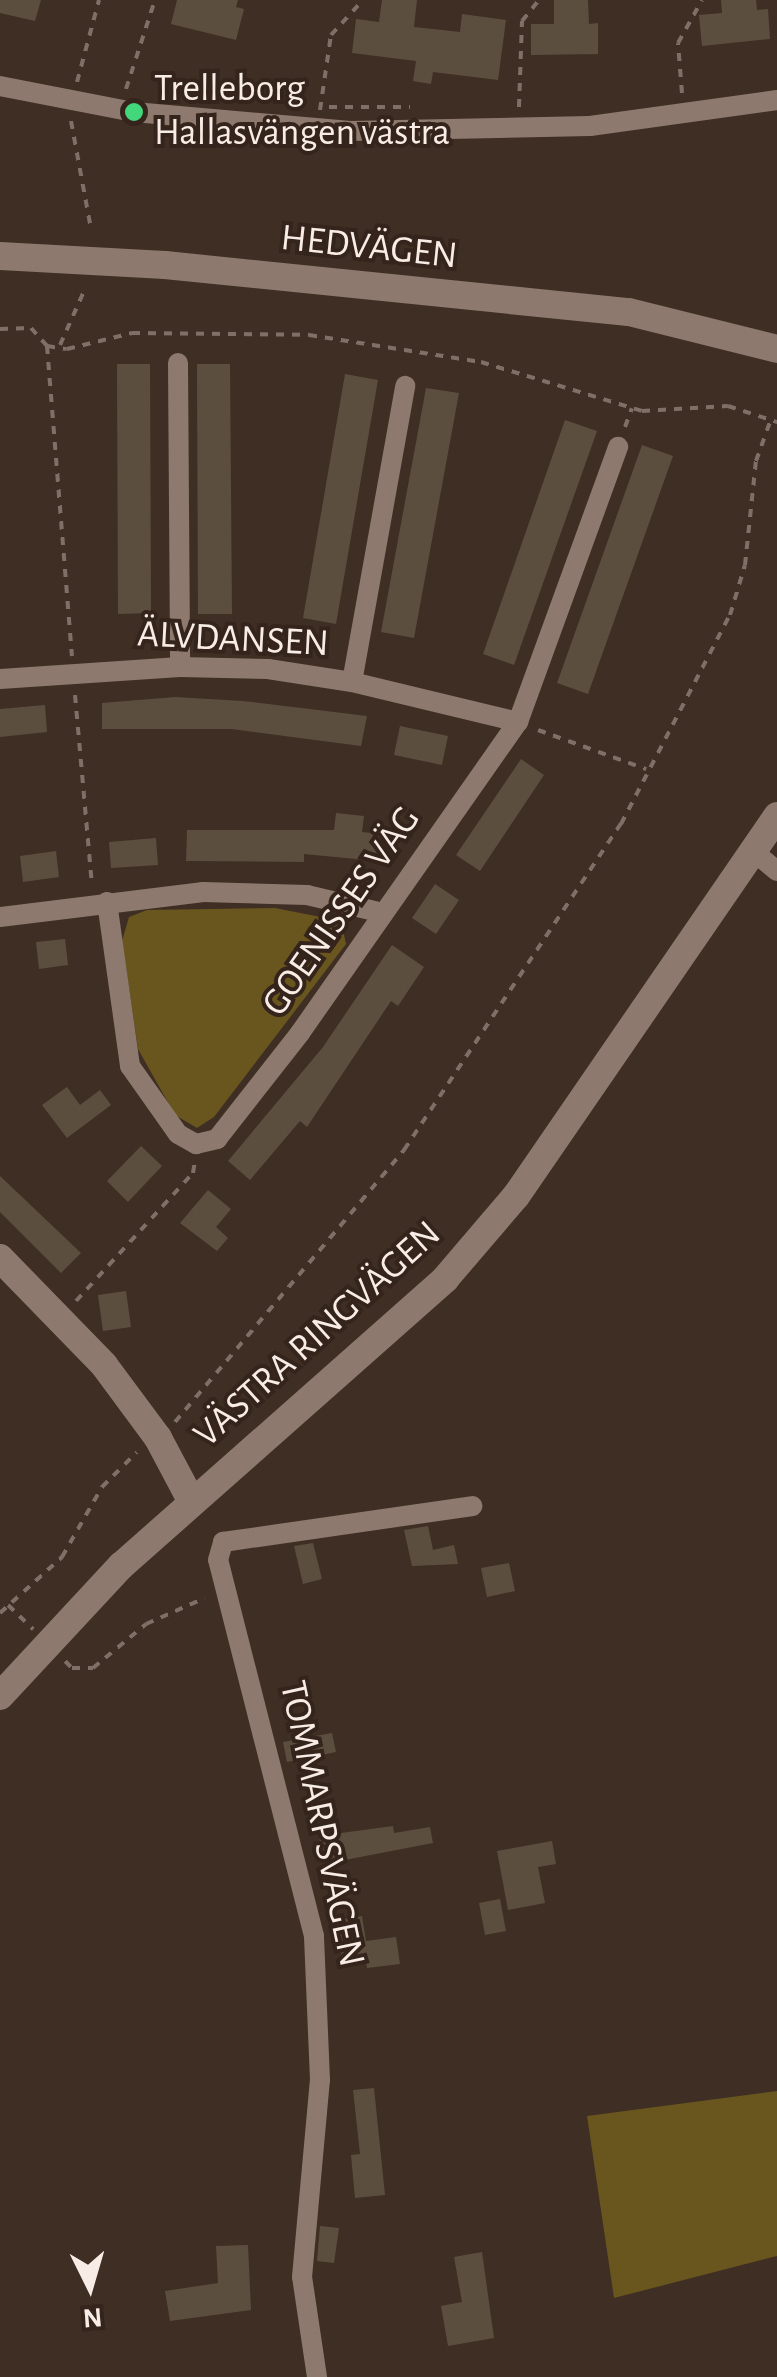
<!DOCTYPE html>
<html>
<head>
<meta charset="utf-8">
<style>
	body { margin:0 }
	#map { position:relative; width:777px; height:2377px; overflow:hidden; background:#3f2e24; font-family:"Alegreya Sans",sans-serif }
	div>[style] { position:absolute }
	[style*='--x'] { left:calc(var(--x)*1px); top:calc(var(--y)*1px); width:calc(var(--w)*1px); rotate:calc(var(--a)*1deg) }
	.green>* { inset:0; background:#68561e }
	.building>* { inset:0; background:#5c4e3f }
	.path>* { height:4px; margin-top:-2px; transform-origin:0; background:repeating-linear-gradient(90deg,#7f7067 0 8px,transparent 0 16px) }
	.street>* { height:20px; margin:-10px; padding:0 10px; transform-origin:10px; border-radius:10px; background:#8e796e }
	.secondary>* { height:28px; margin:-14px; padding:0 14px; transform-origin:14px; border-radius:14px; background:#8e796e }
	.dots>* { width:28px; height:28px; translate:-50% -50%; box-sizing:border-box; border:5px solid #35241b; border-radius:50% }
	span { translate:-50% -50%; white-space:nowrap; text-align:center; line-height:1.15; -webkit-text-stroke:8px #35241b; paint-order:stroke }
	.poi-label { font-size:38px; color:#f8ede6 }
	.left { translate:0 -50%; text-align:left }
	.street-label { font-size:38px; color:#f8ede6 }
	.north { position:absolute; left:40px; top:2237px; width:100px; height:100px; -webkit-text-stroke:8px #35241b; paint-order:stroke; rotate:175deg; font-size:28px; font-weight:700; line-height:40px; text-align:center; color:#f8ede6 }
	.north::after { content:''; display:block; margin:auto; width:35px; height:45px; background:#f8ede6; clip-path:polygon(50% 0,100% 100%,50% 72%,0 100%) }
</style>
</head>
<body>
<div id="map">
	<div class="green">
		<i style="clip-path:polygon(275px 908px,341px 921px,346px 944px,214px 1117px,197px 1128px,175px 1115px,138px 1049px,122px 941px,129px 917px,147px 910px)"></i>
		<i style="clip-path:polygon(777px 2091px,777px 2256px,614px 2298px,587px 2116px)"></i>
	</div>
	<div class="building">
		<i style="clip-path:polygon(0 0,41px 0,35px 21px,0 13px)"></i>
		<i style="clip-path:polygon(177px 0,238px 0,236px 7px,244px 9px,236px 40px,171px 24px)"></i>
		<i style="clip-path:polygon(382px 0,417px 0,414px 27px,460px 32px,462px 14px,506px 20px,498px 80px,433px 72px,431px 84px,413px 81px,416px 61px,352px 53px,356px 19px,379px 22px)"></i>
		<i style="clip-path:polygon(554px 0,588px 0,589px 24px,598px 23px,598px 54px,531px 55px,531px 24px,554px 24px)"></i>
		<i style="clip-path:polygon(721px 0,756px 0,757px 10px,768px 9px,770px 39px,702px 46px,699px 15px,722px 13px)"></i>
		<i style="clip-path:polygon(117px 364px,150px 364px,151px 613px,118px 614px)"></i>
		<i style="clip-path:polygon(197px 364px,230px 364px,232px 614px,198px 614px)"></i>
		<i style="clip-path:polygon(345px 374px,378px 380px,336px 624px,303px 618px)"></i>
		<i style="clip-path:polygon(426px 388px,459px 393px,414px 638px,381px 632px)"></i>
		<i style="clip-path:polygon(565px 420px,597px 431px,514px 665px,483px 654px)"></i>
		<i style="clip-path:polygon(642px 445px,673px 456px,588px 694px,557px 683px)"></i>
		<i style="clip-path:polygon(175px 697px,243px 701px,367px 716px,361px 746px,232px 729px,102px 729px,102px 703px)"></i>
		<i style="clip-path:polygon(45px 705px,47px 732px,0 737px,0 709px)"></i>
		<i style="clip-path:polygon(400px 726px,448px 736px,442px 765px,394px 755px)"></i>
		<i style="clip-path:polygon(521px 759px,544px 775px,480px 871px,456px 855px)"></i>
		<i style="clip-path:polygon(336px 813px,364px 816px,362px 832px,380px 834px,377px 861px,304px 854px,304px 862px,186px 861px,187px 830px,334px 830px)"></i>
		<i style="clip-path:polygon(156px 838px,158px 865px,111px 868px,109px 842px)"></i>
		<i style="clip-path:polygon(56px 851px,59px 877px,23px 882px,20px 856px)"></i>
		<i style="clip-path:polygon(435px 884px,459px 900px,436px 934px,412px 918px)"></i>
		<i style="clip-path:polygon(65px 939px,68px 965px,39px 969px,36px 942px)"></i>
		<i style="clip-path:polygon(392px 945px,424px 967px,398px 1006px,391px 1001px,307px 1127px,300px 1121px,250px 1180px,228px 1161px,323px 1047px)"></i>
		<i style="clip-path:polygon(67px 1087px,80px 1105px,100px 1090px,111px 1105px,67px 1138px,42px 1105px)"></i>
		<i style="clip-path:polygon(141px 1146px,162px 1166px,128px 1202px,107px 1181px)"></i>
		<i style="clip-path:polygon(0 1176px,81px 1253px,61px 1273px,0 1212px)"></i>
		<i style="clip-path:polygon(208px 1190px,231px 1209px,216px 1227px,228px 1238px,217px 1251px,180px 1223px)"></i>
		<i style="clip-path:polygon(126px 1291px,131px 1327px,103px 1331px,98px 1295px)"></i>
		<i style="clip-path:polygon(428px 1526px,433px 1550px,454px 1545px,458px 1564px,412px 1566px,404px 1530px)"></i>
		<i style="clip-path:polygon(313px 1543px,322px 1579px,303px 1584px,294px 1546px)"></i>
		<i style="clip-path:polygon(509px 1563px,515px 1591px,487px 1597px,481px 1568px)"></i>
		<i style="clip-path:polygon(332px 1733px,336px 1752px,287px 1762px,283px 1742px)"></i>
		<i style="clip-path:polygon(393px 1826px,394px 1833px,430px 1827px,433px 1843px,324px 1864px,319px 1836px)"></i>
		<i style="clip-path:polygon(552px 1841px,556px 1864px,538px 1867px,545px 1903px,508px 1910px,497px 1851px)"></i>
		<i style="clip-path:polygon(500px 1899px,506px 1931px,485px 1935px,479px 1903px)"></i>
		<i style="clip-path:polygon(362px 1916px,366px 1941px,396px 1937px,400px 1964px,367px 1968px,365px 1954px,342px 1958px,336px 1920px)"></i>
		<i style="clip-path:polygon(374px 2088px,385px 2195px,355px 2198px,351px 2155px,360px 2154px,353px 2090px)"></i>
		<i style="clip-path:polygon(320px 2226px,339px 2228px,334px 2263px,317px 2261px)"></i>
		<i style="clip-path:polygon(248px 2245px,251px 2310px,170px 2321px,165px 2291px,218px 2283px,216px 2246px)"></i>
		<i style="clip-path:polygon(482px 2252px,494px 2338px,448px 2346px,441px 2306px,462px 2302px,454px 2257px)"></i>
	</div>
	<div class="path">
		<i style="--x:77;--y:82;--w:85;--a:-75"></i>
		<i style="--x:126;--y:89;--w:94;--a:-72"></i>
		<i style="--x:682;--y:93;--w:50;--a:-94.6"></i>
		<i style="--x:678;--y:43;--w:49;--a:-60.8"></i>
		<i style="--x:329;--y:107;--w:81;--a:0"></i>
		<i style="--x:519;--y:107;--w:86;--a:-88"></i>
		<i style="--x:522;--y:21;--w:27;--a:-51"></i>
		<i style="--x:320;--y:110;--w:76;--a:-81.7"></i>
		<i style="--x:331;--y:35;--w:47;--a:-47.6"></i>
		<i style="--x:71;--y:121;--w:105;--a:79.5"></i>
		<i style="--x:0;--y:329;--w:31;--a:-2"></i>
		<i style="--x:31;--y:328;--w:24;--a:48"></i>
		<i style="--x:47;--y:346;--w:20;--a:9"></i>
		<i style="--x:67;--y:349;--w:67;--a:-13.8"></i>
		<i style="--x:132;--y:333;--w:177;--a:0.6"></i>
		<i style="--x:309;--y:335;--w:174;--a:8.9"></i>
		<i style="--x:481;--y:362;--w:168;--a:16.9"></i>
		<i style="--x:642;--y:411;--w:86;--a:-3.3"></i>
		<i style="--x:728;--y:406;--w:52;--a:18.1"></i>
		<i style="--x:60;--y:345;--w:59;--a:-66"></i>
		<i style="--x:47;--y:346;--w:311;--a:85.4"></i>
		<i style="--x:625;--y:427;--w:20;--a:-70"></i>
		<i style="--x:75;--y:695;--w:191;--a:84.9"></i>
		<i style="--x:538;--y:730;--w:115;--a:19.9"></i>
		<i style="--x:76;--y:1301;--w:173;--a:-47.6"></i>
		<i style="--x:193;--y:1173;--w:12;--a:-81"></i>
		<i style="--x:175;--y:1422;--w:356;--a:-49.9"></i>
		<i style="--x:404;--y:1150;--w:392;--a:-56.4"></i>
		<i style="--x:621;--y:824;--w:236;--a:-62.5"></i>
		<i style="--x:730;--y:615;--w:52;--a:-73.3"></i>
		<i style="--x:745;--y:565;--w:105;--a:-84"></i>
		<i style="--x:756;--y:461;--w:45;--a:-70.3"></i>
		<i style="--x:8;--y:1605;--w:35;--a:44"></i>
		<i style="--x:0;--y:1613;--w:84;--a:-42.1"></i>
		<i style="--x:62;--y:1557;--w:81;--a:-60.3"></i>
		<i style="--x:102;--y:1487;--w:49;--a:-45"></i>
		<i style="--x:65;--y:1661;--w:10;--a:45"></i>
		<i style="--x:72;--y:1668;--w:21;--a:0"></i>
		<i style="--x:93;--y:1668;--w:69;--a:-39.7"></i>
		<i style="--x:146;--y:1624;--w:64;--a:-23.8"></i>
	</div>
	<div class="street">
		<i style="--x:0;--y:86;--w:136;--a:11"></i>
		<i style="--x:134;--y:112;--w:217;--a:5"></i>
		<i style="--x:350;--y:131;--w:240;--a:-1.2"></i>
		<i style="--x:590;--y:126;--w:189;--a:-7.9"></i>
		<i style="--x:178;--y:363;--w:304;--a:89.6"></i>
		<i style="--x:0;--y:679;--w:180;--a:-3.8"></i>
		<i style="--x:180;--y:667;--w:88;--a:1.3"></i>
		<i style="--x:268;--y:669;--w:85;--a:8.8"></i>
		<i style="--x:352;--y:682;--w:171;--a:13.5"></i>
		<i style="--x:352;--y:682;--w:301;--a:-79.8"></i>
		<i style="--x:753;--y:851;--w:31;--a:40"></i>
		<i style="--x:107;--y:902;--w:166;--a:82"></i>
		<i style="--x:130;--y:1066;--w:83;--a:54.8"></i>
		<i style="--x:178;--y:1134;--w:21;--a:29"></i>
		<i style="--x:196;--y:1144;--w:22;--a:-13"></i>
		<i style="--x:217;--y:1139;--w:135;--a:-51.9"></i>
		<i style="--x:300;--y:1033;--w:380;--a:-55"></i>
		<i style="--x:518;--y:722;--w:293;--a:-70"></i>
		<i style="--x:0;--y:917;--w:205;--a:-7"></i>
		<i style="--x:203;--y:892;--w:104;--a:1.7"></i>
		<i style="--x:307;--y:895;--w:78;--a:13.3"></i>
		<i style="--x:317;--y:2377;--w:101;--a:-98.5"></i>
		<i style="--x:302;--y:2277;--w:198;--a:-84.8"></i>
		<i style="--x:320;--y:2080;--w:144;--a:-92.4"></i>
		<i style="--x:314;--y:1936;--w:388;--a:-104.3"></i>
		<i style="--x:218;--y:1560;--w:19;--a:-74"></i>
		<i style="--x:223;--y:1542;--w:252;--a:-8.2"></i>
	</div>
	<div class="secondary">
		<i style="--x:0;--y:256;--w:165;--a:3.1"></i>
		<i style="--x:165;--y:265;--w:466;--a:5.8"></i>
		<i style="--x:629;--y:312;--w:153;--a:14"></i>
		<i style="--x:0;--y:1258;--w:149;--a:45.8"></i>
		<i style="--x:104;--y:1365;--w:91;--a:53.5"></i>
		<i style="--x:158;--y:1438;--w:70;--a:62"></i>
		<i style="--x:0;--y:1696;--w:178;--a:-47.1"></i>
		<i style="--x:121;--y:1566;--w:433;--a:-41.5"></i>
		<i style="--x:445;--y:1279;--w:109;--a:-49.5"></i>
		<i style="--x:516;--y:1196;--w:461;--a:-55.5"></i>
	</div>
	<div class="dots">
		<i style="left:134px;top:112px;background:#42d77b"></i>
	</div>
	<div class="poi-label">
		<span class="left" style="left:154px;top:112px">Trelleborg<br>Hallasvängen västra</span>
	</div>
	<div class="street-label">
		<span style="left:369px;top:248px;rotate:6deg">HEDVÄGEN</span>
		<span style="left:233px;top:640px;rotate:3deg">ÄLVDANSEN</span>
		<span style="left:342px;top:912px;rotate:-55deg">GOENISSES VÄG</span>
		<span style="left:318px;top:1335px;rotate:-42deg">VÄSTRA RINGVÄGEN</span>
		<span style="left:321px;top:1824px;rotate:78deg">TOMMARPSVÄGEN</span>
	</div>
	<div class="north">N</div>
</div>
</body>
</html>
